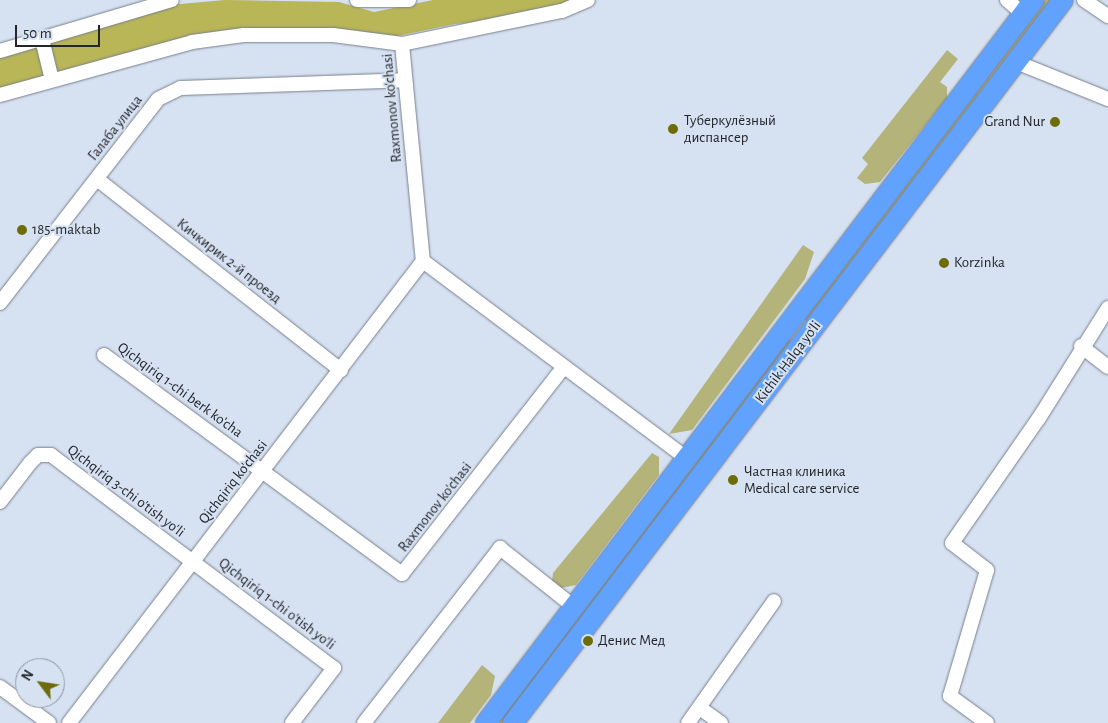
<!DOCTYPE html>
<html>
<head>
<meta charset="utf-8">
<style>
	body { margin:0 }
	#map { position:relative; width:1108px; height:723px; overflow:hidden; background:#d6e1f1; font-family:"Alegreya Sans",sans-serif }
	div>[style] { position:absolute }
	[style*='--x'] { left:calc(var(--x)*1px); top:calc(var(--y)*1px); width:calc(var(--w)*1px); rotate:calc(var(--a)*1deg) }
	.green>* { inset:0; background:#b4b37a }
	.water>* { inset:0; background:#b8b657 }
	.roads { filter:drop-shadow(0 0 1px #767f8d) drop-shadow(0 0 1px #767f8d) }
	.minor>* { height:14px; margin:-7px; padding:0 7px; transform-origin:7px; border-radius:7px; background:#fff }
	.highway>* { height:20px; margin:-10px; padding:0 10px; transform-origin:10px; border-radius:10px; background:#60a2fd }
	.dots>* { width:14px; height:14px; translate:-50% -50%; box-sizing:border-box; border:2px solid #d6e1f1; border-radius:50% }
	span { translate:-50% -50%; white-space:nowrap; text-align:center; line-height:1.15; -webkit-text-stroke:4px #d6e1f1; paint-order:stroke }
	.street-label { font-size:15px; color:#22262b }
	.poi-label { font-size:15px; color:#22262b }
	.left { translate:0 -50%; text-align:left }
	.right { translate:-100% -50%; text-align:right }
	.north { position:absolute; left:15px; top:658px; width:50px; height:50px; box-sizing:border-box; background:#d6e1f1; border:1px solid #8e96a2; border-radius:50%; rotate:301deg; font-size:14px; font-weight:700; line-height:20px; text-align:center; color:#22262b }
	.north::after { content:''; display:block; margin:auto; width:18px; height:22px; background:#6e6c09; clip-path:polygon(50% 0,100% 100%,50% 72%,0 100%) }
	.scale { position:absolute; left:15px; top:25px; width:85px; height:22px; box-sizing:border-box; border:2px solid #22262b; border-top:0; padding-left:6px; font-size:15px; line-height:18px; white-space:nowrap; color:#22262b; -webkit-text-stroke:4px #d6e1f1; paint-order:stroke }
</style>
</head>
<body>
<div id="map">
	<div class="green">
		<i style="clip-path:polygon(1045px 0,1055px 0,808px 322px,802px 318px)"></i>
		<i style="clip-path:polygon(947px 50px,958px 59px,940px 82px,947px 87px,947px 98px,880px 182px,865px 184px,857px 178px,868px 164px,862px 158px)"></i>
		<i style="clip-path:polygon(803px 245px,814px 252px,805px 279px,692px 430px,669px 434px)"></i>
		<i style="clip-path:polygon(787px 338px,793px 342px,506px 723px,496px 723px)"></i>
		<i style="clip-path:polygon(652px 453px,659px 457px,659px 475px,576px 585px,561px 588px,552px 581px,553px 573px)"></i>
		<i style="clip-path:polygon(482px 665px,495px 676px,491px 695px,470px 723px,438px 723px)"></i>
	</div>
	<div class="water">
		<i style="clip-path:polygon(225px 0,339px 2px,374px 12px,433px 0,575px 0,514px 19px,455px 24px,378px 40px,191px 38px,0 88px,0 54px,169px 5px)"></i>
	</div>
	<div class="roads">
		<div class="minor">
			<i style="--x:357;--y:0;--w:52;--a:0"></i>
			<i style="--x:1007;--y:0;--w:21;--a:41"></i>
			<i style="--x:1084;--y:0;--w:29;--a:34"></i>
			<i style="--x:42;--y:39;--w:42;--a:76.3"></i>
			<i style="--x:402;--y:44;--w:218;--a:84.5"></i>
			<i style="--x:423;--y:261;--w:327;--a:36.8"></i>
			<i style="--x:0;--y:51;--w:179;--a:-16.5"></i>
			<i style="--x:1016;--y:62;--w:99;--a:21.9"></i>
			<i style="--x:0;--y:95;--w:199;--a:-15.4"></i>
			<i style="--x:192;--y:42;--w:52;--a:-7.7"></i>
			<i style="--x:244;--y:35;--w:89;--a:0"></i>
			<i style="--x:333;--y:35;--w:70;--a:7.4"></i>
			<i style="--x:402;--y:44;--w:163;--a:-11.7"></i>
			<i style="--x:562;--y:11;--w:28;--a:-23"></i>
			<i style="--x:97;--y:179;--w:310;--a:38.1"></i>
			<i style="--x:0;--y:303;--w:258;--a:-52.2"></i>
			<i style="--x:158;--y:99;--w:25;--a:-26"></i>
			<i style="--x:181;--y:88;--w:224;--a:-2"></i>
			<i style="--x:1081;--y:346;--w:34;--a:38"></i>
			<i style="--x:104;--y:355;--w:370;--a:36.3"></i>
			<i style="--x:402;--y:574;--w:261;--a:-52"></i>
			<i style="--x:0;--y:502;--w:49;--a:-52.4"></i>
			<i style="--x:30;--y:463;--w:11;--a:-45"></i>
			<i style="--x:38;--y:455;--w:13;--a:0"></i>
			<i style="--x:51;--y:455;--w:354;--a:37"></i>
			<i style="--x:334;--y:668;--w:69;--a:127.4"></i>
			<i style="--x:0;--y:687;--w:61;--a:36.3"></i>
			<i style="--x:700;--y:708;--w:26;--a:36"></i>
			<i style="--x:69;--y:723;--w:582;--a:-52.54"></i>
			<i style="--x:364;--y:723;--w:222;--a:-52.1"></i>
			<i style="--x:500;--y:548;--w:93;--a:38.5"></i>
			<i style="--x:688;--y:723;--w:149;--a:-54.8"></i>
			<i style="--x:987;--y:723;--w:46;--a:-143.9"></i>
			<i style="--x:950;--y:696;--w:131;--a:-73.6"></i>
			<i style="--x:987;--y:570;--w:44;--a:-142.4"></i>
			<i style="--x:952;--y:543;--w:152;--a:-55.2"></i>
			<i style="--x:1039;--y:418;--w:130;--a:-57.9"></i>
		</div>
		<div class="highway">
			<i style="--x:486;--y:723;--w:907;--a:-52.84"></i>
			<i style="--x:513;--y:723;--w:908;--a:-52.74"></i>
		</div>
	</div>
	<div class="dots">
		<i style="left:1055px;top:122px;background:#6e6c09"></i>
		<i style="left:673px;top:129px;background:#6e6c09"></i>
		<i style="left:22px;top:230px;background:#6e6c09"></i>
		<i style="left:944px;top:263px;background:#6e6c09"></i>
		<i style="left:733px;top:480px;background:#6e6c09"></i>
		<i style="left:588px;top:641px;background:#6e6c09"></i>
	</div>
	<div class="street-label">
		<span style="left:392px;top:108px;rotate:-95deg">Raxmonov ko'chasi</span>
		<span style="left:115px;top:128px;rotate:-52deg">Галаба улица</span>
		<span style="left:229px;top:261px;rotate:38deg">Кичкирик 2-й проезд</span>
		<span style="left:788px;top:362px;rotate:-53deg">Kichik Halqa yo'li</span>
		<span style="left:180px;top:390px;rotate:36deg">Qichqiriq 1-chi berk ko'cha</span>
		<span style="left:233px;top:482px;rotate:-52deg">Qichqiriq ko'chasi</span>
		<span style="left:126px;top:491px;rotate:37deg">Qichqiriq 3-chi o'tish yo'li</span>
		<span style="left:435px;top:507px;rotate:-52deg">Raxmonov ko'chasi</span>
		<span style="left:277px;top:604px;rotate:37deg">Qichqiriq 1-chi o'tish yo'li</span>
	</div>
	<div class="poi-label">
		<span class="left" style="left:684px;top:129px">Туберкулёзный<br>диспансер</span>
		<span class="right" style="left:1045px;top:122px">Grand Nur</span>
		<span class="left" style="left:32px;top:230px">185-maktab</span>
		<span class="left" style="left:954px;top:263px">Korzinka</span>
		<span class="left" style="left:744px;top:480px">Частная клиника<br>Medical care service</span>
		<span class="left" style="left:598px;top:641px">Денис Мед</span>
	</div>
	<div class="north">N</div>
	<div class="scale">50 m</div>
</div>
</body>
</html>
